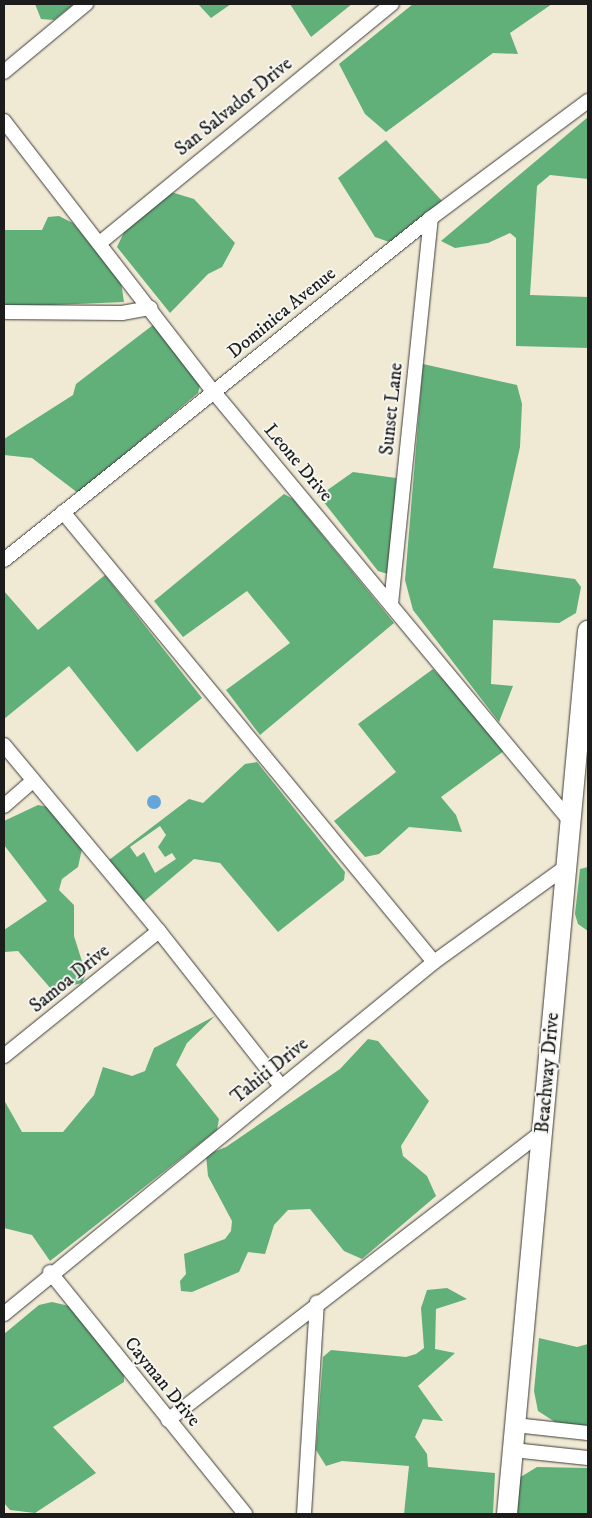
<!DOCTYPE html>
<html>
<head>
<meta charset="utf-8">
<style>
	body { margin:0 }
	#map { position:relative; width:592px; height:1518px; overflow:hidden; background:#f0e9d4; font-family:"IM FELL DW Pica",serif }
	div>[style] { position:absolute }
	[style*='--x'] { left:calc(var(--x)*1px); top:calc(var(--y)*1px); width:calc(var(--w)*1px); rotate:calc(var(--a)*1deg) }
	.forest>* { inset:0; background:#61af79 }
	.water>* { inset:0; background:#66a5d8 }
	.round { border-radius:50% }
	.roads { filter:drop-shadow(0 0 1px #3c3b38) drop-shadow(0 0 1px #3c3b38) }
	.street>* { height:14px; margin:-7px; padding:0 7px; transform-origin:7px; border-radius:7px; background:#fff }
	.secondary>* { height:20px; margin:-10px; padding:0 10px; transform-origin:10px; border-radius:10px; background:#fff }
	span { translate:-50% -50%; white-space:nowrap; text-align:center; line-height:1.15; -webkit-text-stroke:4px #f6f6f2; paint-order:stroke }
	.street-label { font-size:19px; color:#1c1c1c }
	.frame { position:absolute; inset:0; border:5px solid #1c1c1c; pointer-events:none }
</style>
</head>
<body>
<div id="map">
	<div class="forest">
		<i style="clip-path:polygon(35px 4px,74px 4px,54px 20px,41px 19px)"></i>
		<i style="clip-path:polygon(198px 4px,231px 4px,211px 18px)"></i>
		<i style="clip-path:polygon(290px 4px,352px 4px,311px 37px)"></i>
		<i style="clip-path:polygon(413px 4px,552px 4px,510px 33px,518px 54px,493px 53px,386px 132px,365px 114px,339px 64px)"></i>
		<i style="clip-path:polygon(588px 117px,588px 179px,550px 175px,537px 186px,530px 295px,588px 297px,588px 348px,516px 346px,516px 238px,510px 233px,488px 243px,455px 248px,441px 241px)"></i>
		<i style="clip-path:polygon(386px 140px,442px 201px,392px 243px,375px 237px,338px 178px)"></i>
		<i style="clip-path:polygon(171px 192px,194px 199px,235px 243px,222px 267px,208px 274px,170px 313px,117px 247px,126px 228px)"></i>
		<i style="clip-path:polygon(59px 216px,73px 223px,121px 282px,124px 302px,4px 307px,4px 230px,42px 230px,48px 217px)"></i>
		<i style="clip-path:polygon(153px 325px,201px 382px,198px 393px,78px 493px,32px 458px,4px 455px,4px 439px,73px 395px,76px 384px)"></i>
		<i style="clip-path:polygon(423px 364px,517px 385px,522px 404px,520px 447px,493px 568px,575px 579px,581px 587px,576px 613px,559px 623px,493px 620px,491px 684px,513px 686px,499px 722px,413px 610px,405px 580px)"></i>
		<i style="clip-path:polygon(353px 472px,396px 478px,391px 575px,378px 571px,319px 496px)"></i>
		<i style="clip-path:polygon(284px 494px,293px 499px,394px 623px,260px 735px,226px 690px,290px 643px,247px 591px,183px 637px,154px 601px)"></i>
		<i style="clip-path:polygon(105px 575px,202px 698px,137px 752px,69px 666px,4px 719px,4px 591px,38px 630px)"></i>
		<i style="clip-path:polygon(433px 669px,508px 748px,441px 797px,456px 815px,462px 832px,409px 827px,379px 854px,365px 857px,334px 821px,396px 772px,358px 724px)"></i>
		<i style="clip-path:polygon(evenodd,257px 762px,345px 872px,344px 880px,278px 932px,220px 863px,194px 859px,143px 902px,109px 860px,189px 799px,203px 803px,245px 764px,257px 762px,160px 826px,166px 835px,158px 847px,165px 857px,172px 853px,176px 859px,155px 873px,144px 852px,137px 857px,130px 847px,160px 826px)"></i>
		<i style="clip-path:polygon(38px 805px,48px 807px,82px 849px,78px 867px,62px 879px,59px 890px,74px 905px,74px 936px,86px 974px,82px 983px,52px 990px,18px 951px,4px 952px,4px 930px,47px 901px,4px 845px,4px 821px)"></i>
		<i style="clip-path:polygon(588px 867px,588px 931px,578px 924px,575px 914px,580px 869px)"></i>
		<i style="clip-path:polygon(215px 1016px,187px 1043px,176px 1065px,219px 1119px,217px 1130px,50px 1261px,32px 1235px,4px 1228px,4px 1100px,22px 1132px,63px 1132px,94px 1095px,103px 1067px,132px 1076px,145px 1071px,154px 1048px)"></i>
		<i style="clip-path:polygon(368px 1039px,378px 1041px,429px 1101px,401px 1146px,403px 1156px,427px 1176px,436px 1196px,362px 1259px,344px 1251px,310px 1209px,288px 1210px,274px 1225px,265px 1254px,248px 1252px,239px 1272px,192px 1292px,181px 1291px,180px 1281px,186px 1274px,184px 1254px,225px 1239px,231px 1231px,232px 1221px,208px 1176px,206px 1155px,226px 1147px,340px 1069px)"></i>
		<i style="clip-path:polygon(447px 1288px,467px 1299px,436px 1309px,435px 1349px,455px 1353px,418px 1386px,443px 1421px,423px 1419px,415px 1437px,427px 1454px,428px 1467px,495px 1473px,493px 1514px,404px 1514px,409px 1466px,342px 1461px,326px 1466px,316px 1450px,323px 1357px,331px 1350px,406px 1357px,416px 1354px,424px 1348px,421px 1308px,427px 1290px)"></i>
		<i style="clip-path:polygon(52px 1302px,69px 1306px,124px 1370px,124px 1382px,53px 1427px,96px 1473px,35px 1513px,10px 1510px,4px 1503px,4px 1334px,39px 1305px)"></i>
		<i style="clip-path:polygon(539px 1338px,577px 1347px,588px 1344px,588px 1426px,555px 1422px,538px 1411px,534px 1391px)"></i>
		<i style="clip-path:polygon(537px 1467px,588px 1468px,588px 1514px,515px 1514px,519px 1478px)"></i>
	</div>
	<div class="water">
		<i class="round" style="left:147px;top:795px;width:14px;height:14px"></i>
	</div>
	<div class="roads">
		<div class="street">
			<i style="--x:4;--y:72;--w:107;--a:-39.7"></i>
			<i style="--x:4;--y:121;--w:341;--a:52.3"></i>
			<i style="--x:213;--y:391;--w:560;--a:50.29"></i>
			<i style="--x:101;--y:242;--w:376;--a:-39.3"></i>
			<i style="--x:4;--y:312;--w:118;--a:0.5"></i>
			<i style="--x:122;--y:313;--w:29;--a:-10"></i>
			<i style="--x:63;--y:512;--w:583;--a:50.5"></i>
			<i style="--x:4;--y:560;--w:547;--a:-38.69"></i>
			<i style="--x:431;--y:218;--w:196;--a:-36.7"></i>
			<i style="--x:391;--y:604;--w:388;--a:-84.1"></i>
			<i style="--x:4;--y:745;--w:242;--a:50.2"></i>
			<i style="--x:159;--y:931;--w:197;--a:51.8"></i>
			<i style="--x:4;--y:806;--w:38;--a:-41"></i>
			<i style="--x:4;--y:1056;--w:199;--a:-38.9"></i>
			<i style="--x:50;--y:1272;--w:311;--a:51.1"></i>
			<i style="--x:4;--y:1314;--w:556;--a:-39.3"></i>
			<i style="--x:434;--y:962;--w:164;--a:-35.8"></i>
			<i style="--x:168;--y:1420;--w:472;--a:-37.6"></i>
			<i style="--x:515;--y:1425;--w:73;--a:6.3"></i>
			<i style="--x:513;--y:1450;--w:75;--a:6.1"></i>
			<i style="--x:304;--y:1514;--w:212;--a:-86.5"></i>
		</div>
		<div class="secondary">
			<i style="--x:507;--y:1514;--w:887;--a:-84.76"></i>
		</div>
	</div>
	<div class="street-label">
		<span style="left:234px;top:107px;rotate:-39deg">San Salvador Drive</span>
		<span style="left:282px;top:313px;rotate:-39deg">Dominica Avenue</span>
		<span style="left:392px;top:409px;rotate:-84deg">Sunset Lane</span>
		<span style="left:298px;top:463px;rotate:50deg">Leone Drive</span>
		<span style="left:70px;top:979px;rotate:-39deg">Samoa Drive</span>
		<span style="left:270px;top:1071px;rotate:-39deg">Tahiti Drive</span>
		<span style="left:548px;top:1073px;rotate:-85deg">Beachway Drive</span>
		<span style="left:162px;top:1382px;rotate:51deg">Cayman Drive</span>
	</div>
	<div class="frame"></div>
</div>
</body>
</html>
